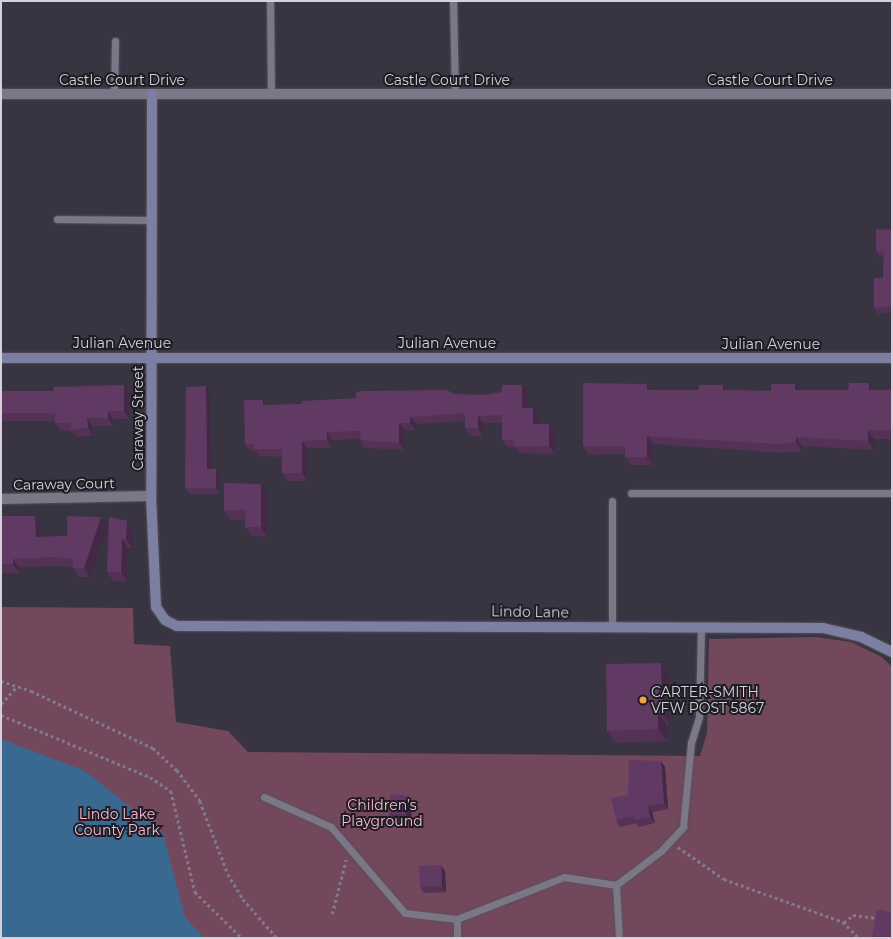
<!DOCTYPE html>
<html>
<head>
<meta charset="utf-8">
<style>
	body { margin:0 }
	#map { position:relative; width:893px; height:939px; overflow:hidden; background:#383442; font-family:Montserrat,sans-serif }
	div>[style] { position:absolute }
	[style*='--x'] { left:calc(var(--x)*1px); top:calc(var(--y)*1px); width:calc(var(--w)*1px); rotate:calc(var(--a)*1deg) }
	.green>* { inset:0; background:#73475c }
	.water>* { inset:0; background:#396990 }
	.path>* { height:2.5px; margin-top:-1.25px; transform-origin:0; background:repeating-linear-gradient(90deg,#7f7b87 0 3px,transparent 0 6px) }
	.roads { filter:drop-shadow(0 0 1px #55525e) drop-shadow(0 0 1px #55525e) }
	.lane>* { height:7px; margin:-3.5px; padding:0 3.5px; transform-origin:3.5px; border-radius:3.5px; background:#7b7787 }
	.street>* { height:10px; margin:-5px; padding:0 5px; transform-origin:5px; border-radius:5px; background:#7b7787 }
	.secondary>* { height:10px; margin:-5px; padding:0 5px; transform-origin:5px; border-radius:5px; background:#7c7fa2 }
	.wall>* { inset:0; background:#533255 }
	.shaded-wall>* { inset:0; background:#432945 }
	.building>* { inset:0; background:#603a63 }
	.dots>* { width:11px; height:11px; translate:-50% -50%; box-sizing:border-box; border:2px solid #1e1d23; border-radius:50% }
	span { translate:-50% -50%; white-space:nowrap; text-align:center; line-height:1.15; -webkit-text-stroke:4px #1e1d23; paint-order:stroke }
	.street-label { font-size:14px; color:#d4d1db }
	.poi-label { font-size:14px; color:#d4d1db }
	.left { translate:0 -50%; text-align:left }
	.park-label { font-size:14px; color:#fdb7d6 }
	.frame { position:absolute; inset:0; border:2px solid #d4d1db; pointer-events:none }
</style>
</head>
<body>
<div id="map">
	<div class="green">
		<i style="clip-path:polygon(1px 607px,133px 608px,134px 644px,170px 646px,176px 722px,228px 731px,248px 752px,700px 756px,707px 733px,709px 639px,816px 637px,851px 642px,882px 657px,892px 667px,892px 938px,1px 938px)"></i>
	</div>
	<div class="water">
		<i style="clip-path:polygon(1px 739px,85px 771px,163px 833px,185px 917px,204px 938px,1px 938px)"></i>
	</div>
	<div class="path">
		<i style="--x:1;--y:681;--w:32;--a:18"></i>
		<i style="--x:31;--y:691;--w:135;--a:25"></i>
		<i style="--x:153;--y:748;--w:33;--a:43"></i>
		<i style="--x:177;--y:770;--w:39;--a:53"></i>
		<i style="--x:200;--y:801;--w:78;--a:69"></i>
		<i style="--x:228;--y:874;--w:29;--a:59"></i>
		<i style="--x:243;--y:899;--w:52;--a:48.9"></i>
		<i style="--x:1;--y:704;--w:24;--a:-48"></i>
		<i style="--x:1;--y:715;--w:161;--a:22.6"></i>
		<i style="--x:150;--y:777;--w:25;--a:34"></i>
		<i style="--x:171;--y:791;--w:104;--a:76.6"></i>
		<i style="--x:195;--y:892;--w:66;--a:44.4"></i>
		<i style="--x:678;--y:847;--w:56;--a:34.8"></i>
		<i style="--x:724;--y:879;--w:127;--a:19.9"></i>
		<i style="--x:843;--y:922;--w:23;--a:45"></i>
		<i style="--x:332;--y:914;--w:56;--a:-75.5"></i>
		<i style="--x:844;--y:923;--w:12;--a:-42"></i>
		<i style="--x:853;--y:915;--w:25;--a:7"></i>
	</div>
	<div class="roads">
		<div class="lane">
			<i style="--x:270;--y:1;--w:93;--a:89.4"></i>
			<i style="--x:453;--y:1;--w:93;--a:88.8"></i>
			<i style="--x:114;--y:94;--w:53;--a:-88.9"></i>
			<i style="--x:57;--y:219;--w:95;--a:0.6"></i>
			<i style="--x:631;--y:493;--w:261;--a:0"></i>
			<i style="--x:612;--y:627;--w:126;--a:-90"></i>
			<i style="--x:264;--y:797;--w:73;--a:24.1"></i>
			<i style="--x:331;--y:827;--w:113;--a:49.3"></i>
			<i style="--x:405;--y:913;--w:52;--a:6.6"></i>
			<i style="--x:616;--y:885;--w:53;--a:86.8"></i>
			<i style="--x:457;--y:938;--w:19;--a:-90"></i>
			<i style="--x:457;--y:919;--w:115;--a:-21.4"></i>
			<i style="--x:564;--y:877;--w:53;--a:8.7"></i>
			<i style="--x:616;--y:885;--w:56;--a:-37.1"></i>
			<i style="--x:661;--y:851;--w:33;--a:-47"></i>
			<i style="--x:683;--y:827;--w:84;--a:-84.6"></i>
			<i style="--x:691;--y:743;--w:27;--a:-73"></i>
			<i style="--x:699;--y:717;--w:89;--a:-88.7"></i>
		</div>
		<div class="street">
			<i style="--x:1;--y:94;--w:891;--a:0"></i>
			<i style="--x:1;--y:499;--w:150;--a:-1.1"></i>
		</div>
		<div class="secondary">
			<i style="--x:152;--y:94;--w:402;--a:90.1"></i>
			<i style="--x:151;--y:496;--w:111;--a:87.4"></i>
			<i style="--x:156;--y:607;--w:16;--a:55"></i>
			<i style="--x:165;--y:620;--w:13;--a:27"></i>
			<i style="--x:177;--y:626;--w:646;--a:0.18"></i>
			<i style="--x:823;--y:628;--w:39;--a:13"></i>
			<i style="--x:861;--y:637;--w:34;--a:26"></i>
			<i style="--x:1;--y:358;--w:891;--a:0"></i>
		</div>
	</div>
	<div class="wall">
		<i style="clip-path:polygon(892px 121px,892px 313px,878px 314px,874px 308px,883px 278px,884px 257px,880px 257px,876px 251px,891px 230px)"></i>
		<i style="clip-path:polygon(647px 384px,651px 390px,699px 390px,723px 385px,727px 390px,771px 391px,795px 384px,799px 390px,892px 390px,892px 439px,874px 439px,874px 450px,802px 446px,802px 451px,784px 453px,653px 444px,653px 465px,631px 465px,625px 457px,625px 454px,589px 455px,583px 446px)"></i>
		<i style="clip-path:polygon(124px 385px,129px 392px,129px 419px,113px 419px,113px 426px,93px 426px,93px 436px,77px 437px,72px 431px,61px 431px,55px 423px,55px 421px,3px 421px,3px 437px,1px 437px,1px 391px,54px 391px)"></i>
		<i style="clip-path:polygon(522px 385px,527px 393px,527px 408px,539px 416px,539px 424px,549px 424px,555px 432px,555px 454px,519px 453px,515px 447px,508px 447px,502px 440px,502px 423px,483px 423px,483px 436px,470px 436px,465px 428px,465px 421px,416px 424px,416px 430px,405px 430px,404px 450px,365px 448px,360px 440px,360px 439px,332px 440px,332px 448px,307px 448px,307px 481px,288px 481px,282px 473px,282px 457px,260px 456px,256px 451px,250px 451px,245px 444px,263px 400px,266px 405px,302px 404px,454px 394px,483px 395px,502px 392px)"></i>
		<i style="clip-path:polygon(210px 392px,211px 469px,216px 469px,220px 475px,220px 494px,189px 494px,185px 488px)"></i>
		<i style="clip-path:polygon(267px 493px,267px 537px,252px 536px,245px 527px,245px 520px,230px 520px,224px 510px)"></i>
		<i style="clip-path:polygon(1px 516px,41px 525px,42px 537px,67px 536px,101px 517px,108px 526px,90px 577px,79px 577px,73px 567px,61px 566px,19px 567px,19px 573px,1px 573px)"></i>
		<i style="clip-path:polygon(109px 517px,133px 530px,133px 548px,128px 548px,127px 581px,113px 581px,107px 572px)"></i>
		<i style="clip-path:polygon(661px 663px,670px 676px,670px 725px,667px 725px,667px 741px,615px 743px,607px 731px)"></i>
		<i style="clip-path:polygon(665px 767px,668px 809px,652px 812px,655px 823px,639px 827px,636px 823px,620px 827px,616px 820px,628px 795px)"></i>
		<i style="clip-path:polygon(408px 796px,412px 802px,411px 821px,393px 820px,389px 814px)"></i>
		<i style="clip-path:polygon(445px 871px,446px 892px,424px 893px,420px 887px)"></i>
	</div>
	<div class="shaded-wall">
		<i style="clip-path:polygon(869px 383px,875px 392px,869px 390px)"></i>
		<i style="clip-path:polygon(647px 384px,653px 393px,647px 390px)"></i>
		<i style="clip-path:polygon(795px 384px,801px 392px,795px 390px)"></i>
		<i style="clip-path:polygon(124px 385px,129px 392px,129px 419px,124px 411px)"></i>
		<i style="clip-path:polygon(522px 385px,527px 393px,527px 416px,522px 408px)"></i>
		<i style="clip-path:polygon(723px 385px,729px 393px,723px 390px)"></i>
		<i style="clip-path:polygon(206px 386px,210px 392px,211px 475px,207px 469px)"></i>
		<i style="clip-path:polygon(263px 400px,268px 408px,263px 405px)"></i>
		<i style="clip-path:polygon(533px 408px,539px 416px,539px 432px,533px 424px)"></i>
		<i style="clip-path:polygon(108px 411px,113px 419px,113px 426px,108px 418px)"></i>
		<i style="clip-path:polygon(478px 416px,483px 423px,483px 436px,478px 428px)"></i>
		<i style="clip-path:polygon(410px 417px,416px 424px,416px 430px,410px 423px)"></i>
		<i style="clip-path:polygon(1px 418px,3px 421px,3px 437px,1px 434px)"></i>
		<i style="clip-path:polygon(87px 418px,93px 426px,93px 436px,88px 428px)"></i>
		<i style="clip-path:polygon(399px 423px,405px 430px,404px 450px,399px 443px)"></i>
		<i style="clip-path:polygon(549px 424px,555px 432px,555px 454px,549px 446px)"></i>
		<i style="clip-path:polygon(868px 430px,874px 439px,874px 450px,868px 441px)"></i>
		<i style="clip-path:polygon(327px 432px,332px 440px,332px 448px,327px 440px)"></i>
		<i style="clip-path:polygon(647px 436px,653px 444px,653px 465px,647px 457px)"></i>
		<i style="clip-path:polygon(796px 437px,802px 446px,802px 451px,796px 442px)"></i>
		<i style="clip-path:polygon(302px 441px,307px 448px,307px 481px,302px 473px)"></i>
		<i style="clip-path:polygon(216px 469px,220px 475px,220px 494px,216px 488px)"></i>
		<i style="clip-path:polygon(261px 484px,267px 493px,267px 537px,261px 527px)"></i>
		<i style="clip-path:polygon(35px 516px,41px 525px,42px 546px,36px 537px)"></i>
		<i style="clip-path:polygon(101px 517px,108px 526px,90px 577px,84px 568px)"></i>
		<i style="clip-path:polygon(127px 521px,133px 530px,133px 548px,126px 539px)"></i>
		<i style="clip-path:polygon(122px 539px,128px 548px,127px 581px,121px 572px)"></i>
		<i style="clip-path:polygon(13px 559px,19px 567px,19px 573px,13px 564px)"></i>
		<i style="clip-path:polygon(661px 663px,670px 676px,670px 725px,662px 712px)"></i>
		<i style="clip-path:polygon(658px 713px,667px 725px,667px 741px,658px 729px)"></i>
		<i style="clip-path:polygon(661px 761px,665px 767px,668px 809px,664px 803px)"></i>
		<i style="clip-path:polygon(408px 796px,412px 802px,411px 821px,406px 815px)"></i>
		<i style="clip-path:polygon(648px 806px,652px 812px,655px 823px,650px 817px)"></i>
		<i style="clip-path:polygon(441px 865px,445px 871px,446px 892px,442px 886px)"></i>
	</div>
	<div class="building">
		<i style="clip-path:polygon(892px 121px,892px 306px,874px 308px,874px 278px,883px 278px,884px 251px,876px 251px,876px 229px,891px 230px)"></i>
		<i style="clip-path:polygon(583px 383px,647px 384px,647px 390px,699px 390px,699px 385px,723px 385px,723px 390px,771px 391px,771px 384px,795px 384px,795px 390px,848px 390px,849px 383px,869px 383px,869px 390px,892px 390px,892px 430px,868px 430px,868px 441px,796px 437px,796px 442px,778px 444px,647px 436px,647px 457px,625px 457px,625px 446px,583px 446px)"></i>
		<i style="clip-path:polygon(124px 385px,124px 411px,108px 411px,108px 418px,87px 418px,88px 428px,71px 429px,71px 423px,55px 423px,55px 413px,1px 413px,1px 391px,54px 391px,53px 387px)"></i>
		<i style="clip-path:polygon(502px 385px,522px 385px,522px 408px,533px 408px,533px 424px,549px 424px,549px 446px,514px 446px,513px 440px,502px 440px,502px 415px,478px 416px,478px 428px,465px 428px,465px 413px,410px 417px,410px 423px,399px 423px,399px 443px,360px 440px,361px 431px,327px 432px,327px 440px,302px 441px,302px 473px,282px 473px,282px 449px,254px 449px,254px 444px,245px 444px,244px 400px,263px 400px,263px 405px,302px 404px,302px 401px,356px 398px,356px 392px,364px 391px,447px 390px,454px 394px,483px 395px,502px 392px)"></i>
		<i style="clip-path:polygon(206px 386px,207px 469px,216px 469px,216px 488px,185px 488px,186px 387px)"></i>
		<i style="clip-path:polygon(224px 483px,261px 484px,261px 527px,245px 527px,246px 510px,224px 510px)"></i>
		<i style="clip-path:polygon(1px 516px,35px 516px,36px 537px,67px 536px,67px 516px,101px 517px,84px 568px,73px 568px,73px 559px,55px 557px,13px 559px,13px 564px,1px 564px)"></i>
		<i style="clip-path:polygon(109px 517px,127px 521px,126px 539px,122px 539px,121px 572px,107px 572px)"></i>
		<i style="clip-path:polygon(661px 663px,662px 712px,658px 713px,658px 729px,607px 731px,606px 664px)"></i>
		<i style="clip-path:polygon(629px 760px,661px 761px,664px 803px,648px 806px,650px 817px,634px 820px,634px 816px,616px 820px,611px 798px,628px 795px)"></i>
		<i style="clip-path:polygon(390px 794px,408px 796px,406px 815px,389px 814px)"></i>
		<i style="clip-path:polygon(441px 865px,442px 886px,420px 887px,419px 866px)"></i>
		<i style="clip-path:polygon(877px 909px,892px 912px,892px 938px,879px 938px,872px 937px)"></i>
	</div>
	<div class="dots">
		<i style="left:643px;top:700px;background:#f2a541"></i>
	</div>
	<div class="street-label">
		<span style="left:122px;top:80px">Castle Court Drive</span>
		<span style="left:447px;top:80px">Castle Court Drive</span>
		<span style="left:770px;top:80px">Castle Court Drive</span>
		<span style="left:122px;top:343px">Julian Avenue</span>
		<span style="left:447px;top:343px">Julian Avenue</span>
		<span style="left:771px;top:344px">Julian Avenue</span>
		<span style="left:138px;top:418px;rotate:-90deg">Caraway Street</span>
		<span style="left:64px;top:484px;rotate:-1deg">Caraway Court</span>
		<span style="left:530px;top:612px;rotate:1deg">Lindo Lane</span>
	</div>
	<div class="poi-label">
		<span class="left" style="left:651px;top:700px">CARTER-SMITH<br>VFW POST 5867</span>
	</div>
	<div class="park-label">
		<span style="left:382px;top:813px">Children’s<br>Playground</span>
		<span style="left:117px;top:822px">Lindo Lake<br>County Park</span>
	</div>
	<div class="frame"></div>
</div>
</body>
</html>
